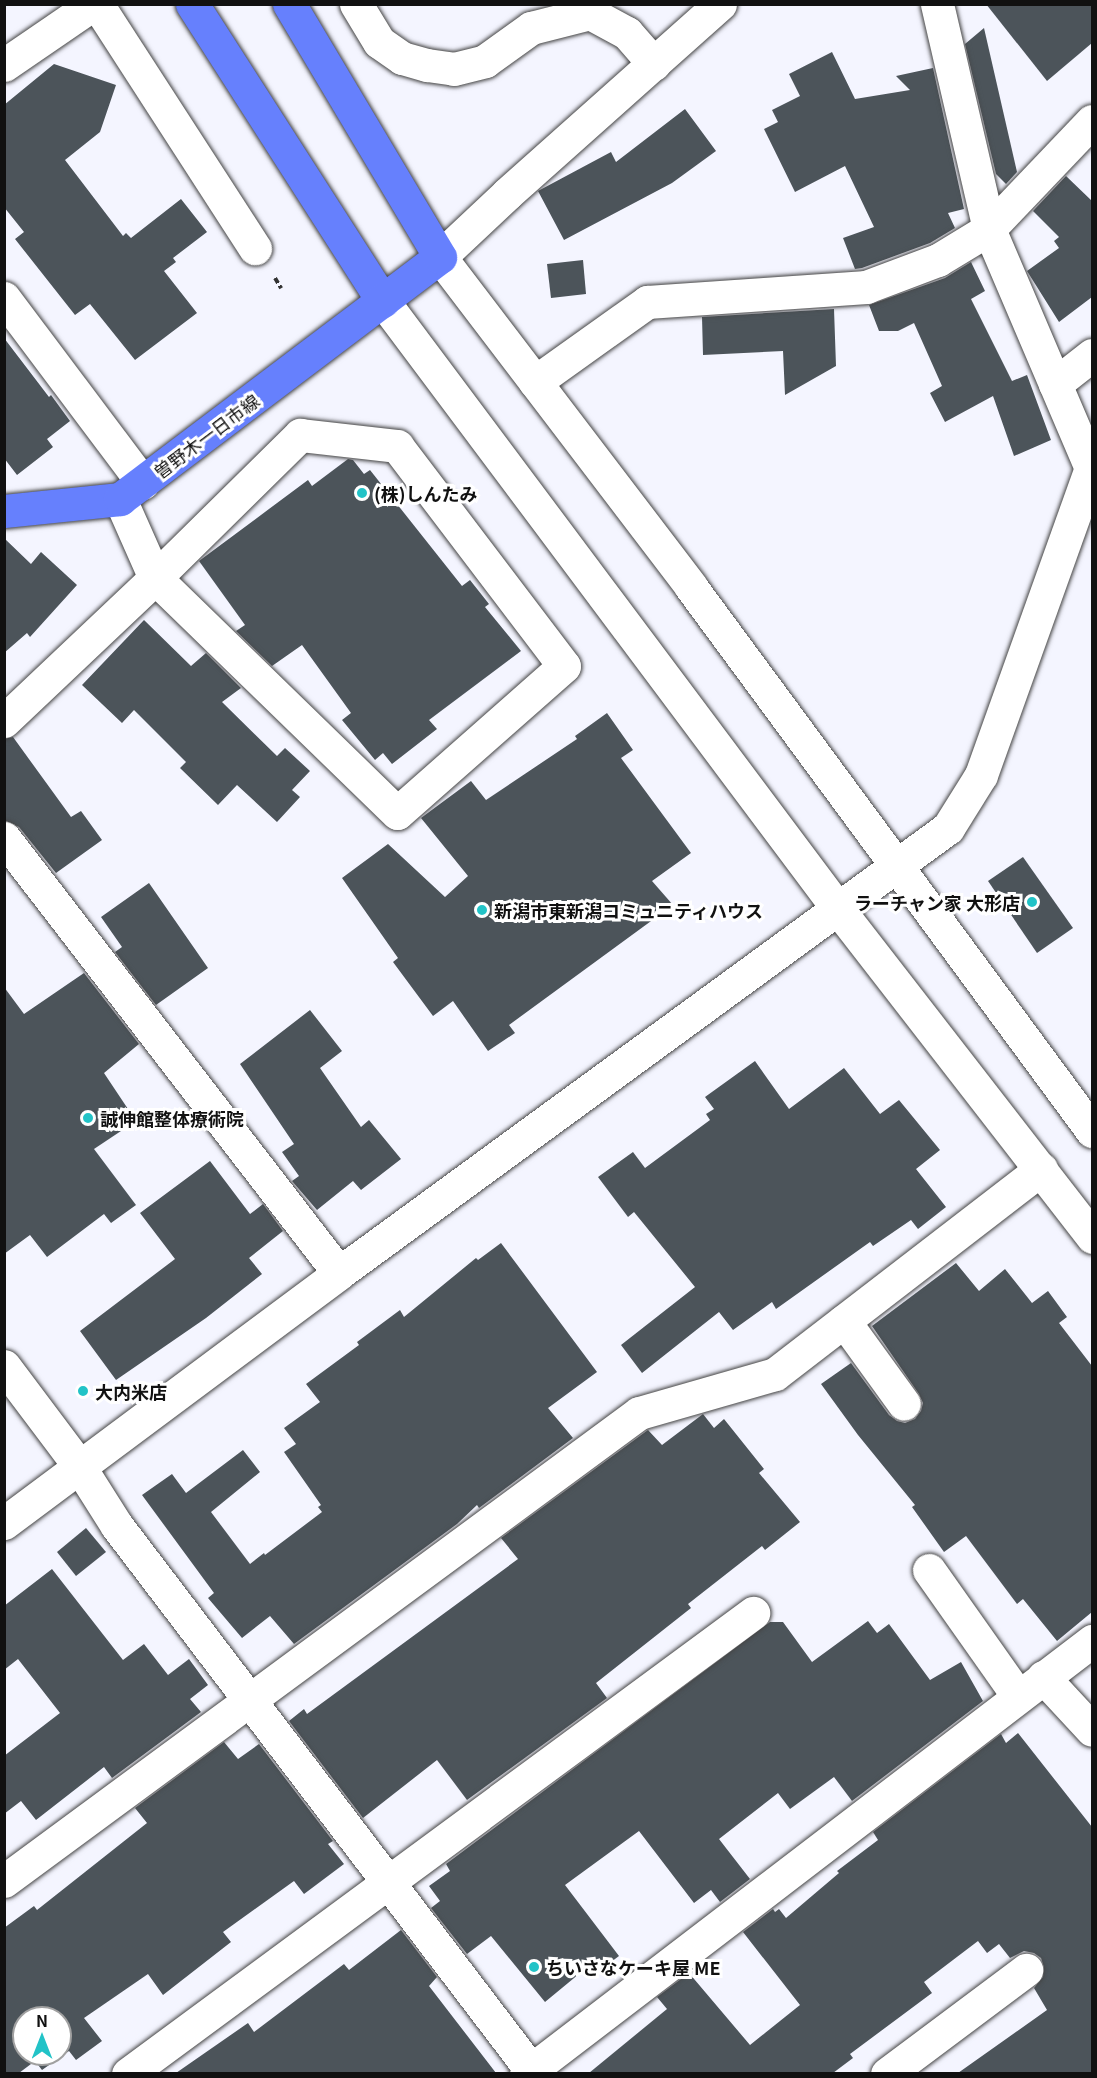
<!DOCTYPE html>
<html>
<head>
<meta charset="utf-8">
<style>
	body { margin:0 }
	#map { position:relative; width:1097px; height:2078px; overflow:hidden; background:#f4f5ff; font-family:Georgia,"Noto Sans JP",serif }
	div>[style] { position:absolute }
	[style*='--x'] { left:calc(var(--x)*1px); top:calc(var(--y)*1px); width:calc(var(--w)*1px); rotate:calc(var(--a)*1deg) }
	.building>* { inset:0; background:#4c545a }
	.path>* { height:4px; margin-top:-2px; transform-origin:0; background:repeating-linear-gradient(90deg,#333 0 6px,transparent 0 9px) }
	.roads { filter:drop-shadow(0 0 2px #444) drop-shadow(0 0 2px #444) }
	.minor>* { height:33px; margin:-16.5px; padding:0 16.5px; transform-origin:16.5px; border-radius:16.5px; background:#fff }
	.major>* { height:33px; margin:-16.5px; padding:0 16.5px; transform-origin:16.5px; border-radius:16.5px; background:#6680fd }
	.dots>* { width:16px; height:16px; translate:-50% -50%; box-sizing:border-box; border:3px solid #fff; border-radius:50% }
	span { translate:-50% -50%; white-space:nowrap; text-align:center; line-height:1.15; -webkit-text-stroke:6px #fff; paint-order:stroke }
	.street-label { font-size:18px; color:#111 }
	.poi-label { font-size:18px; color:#111; font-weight:700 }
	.left { translate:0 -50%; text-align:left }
	.right { translate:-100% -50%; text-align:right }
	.frame { position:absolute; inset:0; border:6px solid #111; pointer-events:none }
	.north { position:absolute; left:12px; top:2006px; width:60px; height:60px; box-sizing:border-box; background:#fff; border:2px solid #a0a0a0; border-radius:50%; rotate:0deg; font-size:16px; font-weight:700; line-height:24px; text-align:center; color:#111 }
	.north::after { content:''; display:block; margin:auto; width:21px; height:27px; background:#22c3c7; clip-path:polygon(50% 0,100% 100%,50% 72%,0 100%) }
</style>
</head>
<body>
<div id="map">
	<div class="building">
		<i style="clip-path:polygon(986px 4px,1092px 4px,1092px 43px,1047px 81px)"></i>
		<i style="clip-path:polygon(984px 28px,1017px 172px,1006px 184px,996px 174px,965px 44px)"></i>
		<i style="clip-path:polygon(832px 52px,855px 99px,910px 90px,896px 76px,933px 68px,964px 209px,948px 213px,955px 228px,930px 243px,862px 268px,855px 269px,843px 238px,874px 227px,845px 166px,795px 192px,764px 129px,778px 122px,772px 110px,800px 96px,789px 74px)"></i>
		<i style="clip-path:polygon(54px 64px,116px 85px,100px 132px,65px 160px,123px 236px,126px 233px,131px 238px,181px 199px,207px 232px,173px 258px,176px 262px,164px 271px,197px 313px,135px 360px,90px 304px,75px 315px,15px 239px,24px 232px,4px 207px,4px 105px)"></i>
		<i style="clip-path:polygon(685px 109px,716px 151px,672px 183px,564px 240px,538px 191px,611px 152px,616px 162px)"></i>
		<i style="clip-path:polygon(1066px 176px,1092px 201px,1092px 297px,1059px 322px,1027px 271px,1059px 248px,1054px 241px,1059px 237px,1033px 211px)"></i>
		<i style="clip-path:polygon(583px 260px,586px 294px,551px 298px,547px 264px)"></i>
		<i style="clip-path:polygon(971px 262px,985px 291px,971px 299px,1012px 381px,1027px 375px,1051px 440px,1014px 456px,993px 396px,945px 422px,930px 393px,942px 386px,914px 323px,898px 331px,879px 331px,869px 305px,945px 278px)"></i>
		<i style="clip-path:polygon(834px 309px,836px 366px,785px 395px,783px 351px,703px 355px,702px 317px)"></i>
		<i style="clip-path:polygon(4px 338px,49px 397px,51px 395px,70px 421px,47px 439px,53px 447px,17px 475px,4px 458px)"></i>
		<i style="clip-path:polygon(348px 459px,353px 460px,364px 474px,370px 470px,462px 586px,470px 580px,489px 604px,485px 607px,521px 651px,429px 720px,437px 729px,392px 764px,383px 753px,375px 760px,342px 720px,351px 713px,302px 645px,272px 666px,236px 631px,245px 625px,199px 561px,308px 480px,312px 486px)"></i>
		<i style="clip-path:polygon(4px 538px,31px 564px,41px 552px,77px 585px,30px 637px,27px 633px,4px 653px)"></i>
		<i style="clip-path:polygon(144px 620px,191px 666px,206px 653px,241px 688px,222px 702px,277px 756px,285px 748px,310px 771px,292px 790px,300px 797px,277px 822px,237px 785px,218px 805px,180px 768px,186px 762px,134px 710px,122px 723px,82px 685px)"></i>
		<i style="clip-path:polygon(607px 713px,633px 750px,621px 758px,691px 853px,652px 881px,673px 905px,509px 1025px,515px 1033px,488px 1051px,453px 1001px,433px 1016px,393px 962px,398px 958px,342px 878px,388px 844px,445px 897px,468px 876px,421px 818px,471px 781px,486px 800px,577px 739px,575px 736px)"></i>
		<i style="clip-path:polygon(13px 737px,71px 817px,81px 811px,102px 840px,56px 873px,19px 827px,4px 820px,4px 739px)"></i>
		<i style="clip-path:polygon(1023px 857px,1073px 928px,1037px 953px,988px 881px)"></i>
		<i style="clip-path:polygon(149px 883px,208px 968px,156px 1005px,115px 952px,122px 947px,101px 917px)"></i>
		<i style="clip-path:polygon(84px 973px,139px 1044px,104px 1073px,136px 1121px,94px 1149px,136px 1205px,111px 1223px,104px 1214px,47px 1257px,30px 1235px,4px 1254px,4px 987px,24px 1014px)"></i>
		<i style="clip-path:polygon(310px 1010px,342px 1051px,320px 1068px,361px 1127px,369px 1120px,401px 1159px,361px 1190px,353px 1181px,317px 1210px,292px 1181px,299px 1176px,282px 1152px,294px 1144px,240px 1064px)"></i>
		<i style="clip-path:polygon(755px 1061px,789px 1109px,844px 1068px,880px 1114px,899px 1100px,940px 1150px,916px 1169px,946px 1207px,918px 1229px,911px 1220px,873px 1246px,870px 1242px,776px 1309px,772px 1302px,733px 1330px,719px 1312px,642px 1373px,621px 1345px,695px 1287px,634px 1212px,628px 1217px,598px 1177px,633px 1152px,645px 1168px,710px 1120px,706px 1114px,714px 1109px,705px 1097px)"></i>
		<i style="clip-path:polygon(210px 1161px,250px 1214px,263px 1204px,283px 1231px,249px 1258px,262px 1274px,206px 1318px,116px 1380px,80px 1331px,175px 1259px,140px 1213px)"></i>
		<i style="clip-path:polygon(501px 1243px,597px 1372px,548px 1408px,573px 1438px,479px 1508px,477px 1505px,457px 1524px,294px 1644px,270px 1616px,242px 1638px,208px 1598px,214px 1593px,142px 1495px,172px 1474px,186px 1493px,243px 1450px,260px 1472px,211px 1512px,250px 1564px,264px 1553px,265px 1555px,322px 1512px,318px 1507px,321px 1505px,284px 1452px,296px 1444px,284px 1428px,320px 1402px,306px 1384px,359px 1345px,357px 1342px,400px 1310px,404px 1317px,476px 1258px,478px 1260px)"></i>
		<i style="clip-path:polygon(956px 1263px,979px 1291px,1005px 1269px,1032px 1303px,1048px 1291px,1067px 1317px,1059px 1323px,1092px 1366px,1092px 1612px,1057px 1641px,1023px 1599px,1017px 1604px,966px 1536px,944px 1552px,912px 1507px,915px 1505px,858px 1435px,821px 1384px,851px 1363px,889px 1415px,897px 1421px,905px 1423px,915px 1419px,921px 1411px,923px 1403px,919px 1394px,872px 1326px)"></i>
		<i style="clip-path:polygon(703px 1414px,714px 1428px,724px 1419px,764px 1469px,759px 1473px,800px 1522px,765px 1550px,762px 1546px,688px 1604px,691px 1608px,596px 1683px,607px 1698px,467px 1800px,437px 1760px,363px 1818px,289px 1721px,304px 1709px,307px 1714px,518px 1559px,501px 1538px,648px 1430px,662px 1445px)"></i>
		<i style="clip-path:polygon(86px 1528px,106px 1552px,76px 1576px,57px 1552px)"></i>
		<i style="clip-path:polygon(52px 1569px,123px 1660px,144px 1644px,168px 1675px,189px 1659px,208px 1685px,190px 1699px,201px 1712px,112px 1778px,104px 1767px,36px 1820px,21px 1801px,4px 1814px,4px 1756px,60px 1713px,18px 1659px,4px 1670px,4px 1606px)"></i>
		<i style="clip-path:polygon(868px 1621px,877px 1633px,889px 1624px,930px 1680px,961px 1662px,983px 1701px,852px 1801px,834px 1777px,790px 1809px,778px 1793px,719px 1839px,750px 1879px,720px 1902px,711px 1890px,694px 1903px,639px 1831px,565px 1885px,619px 1956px,591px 1977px,585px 1969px,545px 2002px,491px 1936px,467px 1954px,431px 1908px,440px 1901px,429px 1886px,450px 1871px,446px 1864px,770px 1622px,783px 1622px,812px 1662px)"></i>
		<i style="clip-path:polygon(1018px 1733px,1092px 1827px,1092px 2073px,958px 2073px,1047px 2010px,1034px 1988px,1043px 1977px,1044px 1967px,1041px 1958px,1034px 1953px,1024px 1951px,1010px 1958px,999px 1944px,987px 1953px,978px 1941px,924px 1982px,932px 1993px,850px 2054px,853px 2058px,833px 2073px,589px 2073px,667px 2009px,657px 1997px,689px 1973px,750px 2045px,800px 2005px,743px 1932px,773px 1909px,775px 1912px,779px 1909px,786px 1918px,839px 1873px,837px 1871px,878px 1840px,873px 1832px,1001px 1734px,1006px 1743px)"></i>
		<i style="clip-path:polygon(evenodd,224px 1742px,238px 1759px,259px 1744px,333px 1841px,328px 1844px,344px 1864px,304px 1894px,294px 1881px,223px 1932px,231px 1942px,163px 1995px,148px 1974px,84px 2018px,102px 2041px,76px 2060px,69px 2051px,42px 2070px,35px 2061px,19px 2073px,4px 2073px,4px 1928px,34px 1906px,37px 1910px,147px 1823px,135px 1808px,224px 1742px,24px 2018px,60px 2018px,60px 2054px,24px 2054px,24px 2018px)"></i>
		<i style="clip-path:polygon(401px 1930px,437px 1977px,429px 1986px,496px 2073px,176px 2073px,248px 2023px,254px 2032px,344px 1964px,349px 1970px)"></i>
	</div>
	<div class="path">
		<i style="--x:275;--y:278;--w:12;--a:59"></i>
	</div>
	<div class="roads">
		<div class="minor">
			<i style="--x:97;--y:4;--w:291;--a:57.1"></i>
			<i style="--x:356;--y:4;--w:44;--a:58.8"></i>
			<i style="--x:379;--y:42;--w:28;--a:35"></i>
			<i style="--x:402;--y:58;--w:26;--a:16"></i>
			<i style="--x:427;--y:65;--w:27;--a:8"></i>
			<i style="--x:454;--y:69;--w:32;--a:-14"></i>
			<i style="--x:485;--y:61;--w:57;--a:-35.7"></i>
			<i style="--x:531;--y:28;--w:61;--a:-14.3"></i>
			<i style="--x:590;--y:13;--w:42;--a:28.4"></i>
			<i style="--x:627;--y:33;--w:41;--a:48.9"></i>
			<i style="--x:720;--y:4;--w:285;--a:138.3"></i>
			<i style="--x:507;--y:194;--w:92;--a:136.8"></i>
			<i style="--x:440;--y:257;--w:415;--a:52.7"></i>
			<i style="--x:691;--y:587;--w:676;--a:53.6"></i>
			<i style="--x:937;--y:4;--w:231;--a:77"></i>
			<i style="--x:989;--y:229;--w:263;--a:66.9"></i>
			<i style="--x:4;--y:65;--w:108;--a:-34.4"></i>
			<i style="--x:4;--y:298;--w:231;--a:53.1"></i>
			<i style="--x:383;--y:301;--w:759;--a:53.19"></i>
			<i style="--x:838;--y:909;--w:415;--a:52.2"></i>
			<i style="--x:535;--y:382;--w:138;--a:-35.5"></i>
			<i style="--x:647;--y:302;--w:220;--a:-3.9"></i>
			<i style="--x:866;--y:287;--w:77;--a:-20.6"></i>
			<i style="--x:938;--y:260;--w:60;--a:-31.3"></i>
			<i style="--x:989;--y:229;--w:149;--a:-46.4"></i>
			<i style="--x:1055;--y:384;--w:47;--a:-38.1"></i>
			<i style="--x:300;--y:435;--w:98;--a:6.5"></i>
			<i style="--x:397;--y:446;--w:276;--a:52.8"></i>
			<i style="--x:564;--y:666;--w:222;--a:138.6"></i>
			<i style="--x:397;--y:813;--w:337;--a:-135.8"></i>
			<i style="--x:155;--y:578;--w:204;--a:-44.6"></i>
			<i style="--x:4;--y:721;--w:208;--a:-43.4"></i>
			<i style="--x:155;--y:578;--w:86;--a:-113.9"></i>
			<i style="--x:4;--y:838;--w:549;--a:52.4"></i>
			<i style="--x:844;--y:1321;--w:102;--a:54.1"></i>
			<i style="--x:4;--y:1366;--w:125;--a:53.1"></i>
			<i style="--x:79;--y:1466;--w:71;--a:57.7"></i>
			<i style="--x:117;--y:1526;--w:689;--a:52.73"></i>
			<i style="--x:4;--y:1523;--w:418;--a:-36.7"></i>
			<i style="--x:339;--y:1273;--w:754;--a:-36.16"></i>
			<i style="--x:948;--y:828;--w:62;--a:-58.1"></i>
			<i style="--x:981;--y:775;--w:323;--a:-70.3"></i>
			<i style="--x:929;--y:1570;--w:154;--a:54.8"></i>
			<i style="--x:1043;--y:1677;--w:72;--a:47.2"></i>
			<i style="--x:4;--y:1881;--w:789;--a:-36.39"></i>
			<i style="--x:639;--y:1413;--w:141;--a:-16"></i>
			<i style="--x:775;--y:1374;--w:336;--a:-37.6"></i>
			<i style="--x:128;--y:2074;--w:777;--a:-36.41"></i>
			<i style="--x:526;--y:2074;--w:713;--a:-37.42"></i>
			<i style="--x:887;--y:2074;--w:174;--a:-36.8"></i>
		</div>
		<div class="major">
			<i style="--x:192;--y:4;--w:353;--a:57.3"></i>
			<i style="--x:4;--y:511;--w:117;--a:-5.9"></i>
			<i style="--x:120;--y:499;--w:401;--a:-37.1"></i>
			<i style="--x:440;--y:257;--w:295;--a:-120.8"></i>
		</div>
	</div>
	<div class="dots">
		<i style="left:362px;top:493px;background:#22c3c7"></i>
		<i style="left:1032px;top:902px;background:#22c3c7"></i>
		<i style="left:482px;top:910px;background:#22c3c7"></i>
		<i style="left:88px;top:1118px;background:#22c3c7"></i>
		<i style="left:83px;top:1391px;background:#22c3c7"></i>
		<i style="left:534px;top:1967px;background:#22c3c7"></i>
	</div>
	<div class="street-label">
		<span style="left:206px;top:436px;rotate:-37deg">曽野木一日市線</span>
	</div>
	<div class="poi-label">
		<span class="left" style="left:374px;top:493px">(株)しんたみ</span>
		<span class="right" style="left:1020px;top:902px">ラーチャン家 大形店</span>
		<span class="left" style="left:494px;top:910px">新潟市東新潟コミュニティハウス</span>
		<span class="left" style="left:100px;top:1118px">誠伸館整体療術院</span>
		<span class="left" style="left:95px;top:1391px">大内米店</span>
		<span class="left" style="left:546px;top:1967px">ちいさなケーキ屋 ME</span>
	</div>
	<div class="frame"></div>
	<div class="north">N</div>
</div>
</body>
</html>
